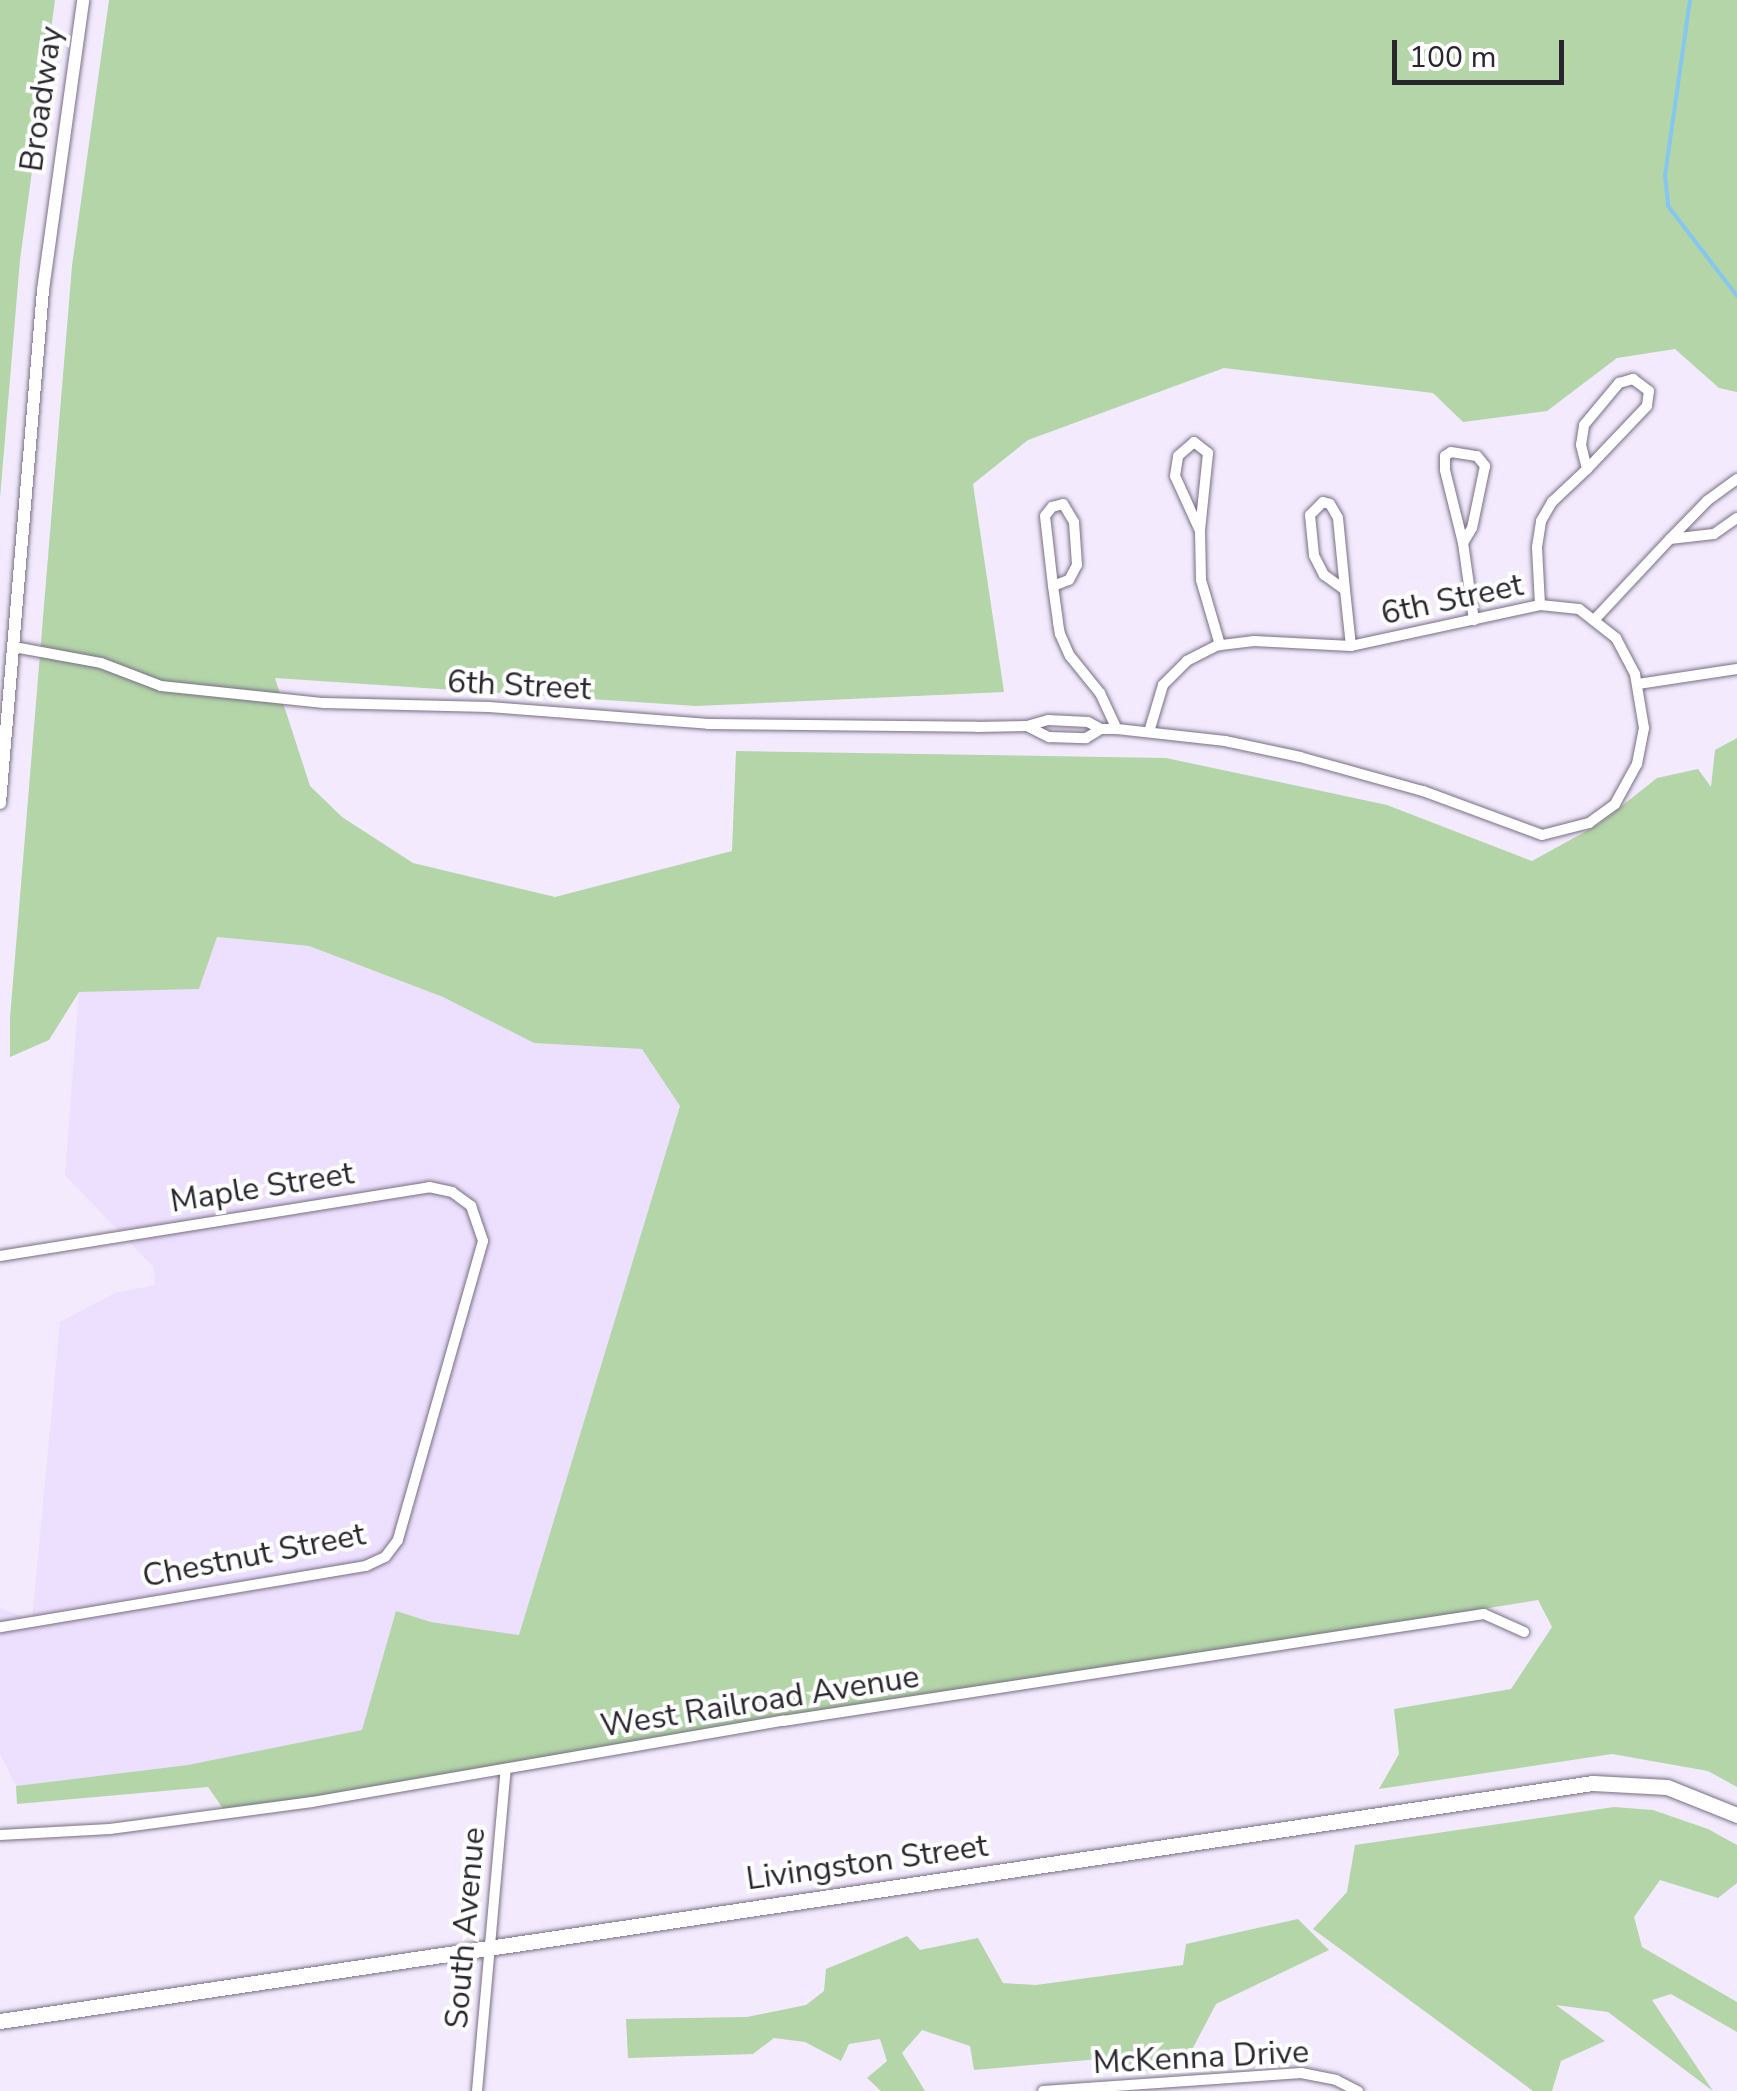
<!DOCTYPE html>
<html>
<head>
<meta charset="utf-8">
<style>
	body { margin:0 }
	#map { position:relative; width:1737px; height:2091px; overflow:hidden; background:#f3eafd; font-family:"Nunito Sans",sans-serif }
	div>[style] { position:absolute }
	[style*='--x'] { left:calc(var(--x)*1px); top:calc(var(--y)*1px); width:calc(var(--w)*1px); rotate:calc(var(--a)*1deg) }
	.built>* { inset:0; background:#eddffe }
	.green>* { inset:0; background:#b3d5a8 }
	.stream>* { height:4px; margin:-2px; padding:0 2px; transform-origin:2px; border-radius:2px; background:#85c7ee }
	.roads { filter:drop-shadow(0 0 2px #786f84) drop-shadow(0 0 2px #786f84) }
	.minor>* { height:10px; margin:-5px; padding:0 5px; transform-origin:5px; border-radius:5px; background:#fff }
	.tertiary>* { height:12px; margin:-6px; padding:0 6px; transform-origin:6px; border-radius:6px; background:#fff }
	.primary>* { height:15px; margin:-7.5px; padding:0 7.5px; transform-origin:7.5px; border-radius:7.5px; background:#fff }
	span { translate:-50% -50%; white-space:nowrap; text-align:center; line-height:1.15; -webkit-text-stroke:8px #fff; paint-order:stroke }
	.street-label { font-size:32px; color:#2a262e }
	.scale { position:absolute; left:1392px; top:40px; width:172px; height:45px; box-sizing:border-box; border:5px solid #2a262e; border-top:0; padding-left:12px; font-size:30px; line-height:35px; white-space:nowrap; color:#2a262e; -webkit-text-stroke:8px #fff; paint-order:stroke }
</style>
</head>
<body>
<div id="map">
	<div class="built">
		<i style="clip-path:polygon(217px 937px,308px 946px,443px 997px,534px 1043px,642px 1049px,680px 1106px,519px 1635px,431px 1622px,396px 1611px,363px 1730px,188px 1765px,16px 1786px,0 1754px,0 1608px,32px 1620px,60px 1322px,115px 1293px,155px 1285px,154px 1268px,65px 1175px,79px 992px,199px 989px)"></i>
	</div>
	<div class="green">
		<i style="clip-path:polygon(0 0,55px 0,20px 260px,0 498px)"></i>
		<i style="clip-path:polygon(109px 0,1737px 0,1737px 392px,1719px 388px,1675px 349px,1617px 358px,1547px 411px,1463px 422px,1433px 393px,1224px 368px,1028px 440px,973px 484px,1004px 692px,696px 706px,275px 678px,310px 786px,342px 817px,413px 863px,555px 897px,732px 851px,736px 751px,1166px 758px,1387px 805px,1532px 861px,1599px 824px,1657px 778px,1698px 769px,1711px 787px,1715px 750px,1737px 738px,1737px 1787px,1708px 1771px,1612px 1754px,1379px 1789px,1399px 1754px,1394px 1709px,1511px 1689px,1552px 1627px,1538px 1600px,261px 1809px,226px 1813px,208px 1787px,17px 1804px,16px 1786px,188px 1765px,362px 1730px,396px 1611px,431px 1622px,519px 1635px,680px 1106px,642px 1049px,534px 1043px,443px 997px,309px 946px,217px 937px,199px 989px,79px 992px,49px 1040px,10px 1057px,10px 1018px,72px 266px)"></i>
		<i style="clip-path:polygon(1614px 1807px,1653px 1810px,1708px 1829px,1737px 1845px,1737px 1883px,1718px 1898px,1660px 1880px,1634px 1917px,1642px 1947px,1737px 2002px,1737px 2032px,1671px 1994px,1652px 2000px,1713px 2091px,1608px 2012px,1556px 2005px,1605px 2041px,1561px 2061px,1552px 2091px,1533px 2091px,1313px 1929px,1347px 1892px,1355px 1845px)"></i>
		<i style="clip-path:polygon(1298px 1919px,1329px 1950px,1216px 2004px,1186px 2061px,1151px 2072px,1100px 2059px,974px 2070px,970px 2046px,922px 2030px,902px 2053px,925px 2091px,881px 2091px,867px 2078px,887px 2061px,880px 2039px,849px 2044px,841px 2061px,805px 2042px,774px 2038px,753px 2054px,628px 2058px,626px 2019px,747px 2017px,806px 2005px,824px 1991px,826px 1969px,907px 1936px,920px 1950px,978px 1938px,1003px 1983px,1036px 1985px,1183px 1965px,1186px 1944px)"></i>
	</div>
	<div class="stream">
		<i style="--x:1690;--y:0;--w:177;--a:98.1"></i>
		<i style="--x:1665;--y:175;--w:31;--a:84"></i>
		<i style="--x:1668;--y:206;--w:113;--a:52.5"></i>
	</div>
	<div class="roads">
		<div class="minor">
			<i style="--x:1633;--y:379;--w:20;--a:37"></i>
			<i style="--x:1649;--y:391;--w:15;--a:98"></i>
			<i style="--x:1647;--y:406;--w:87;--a:133.6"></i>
			<i style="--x:1587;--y:469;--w:25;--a:-104"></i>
			<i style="--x:1581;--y:445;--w:20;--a:-81"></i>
			<i style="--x:1584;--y:425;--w:55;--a:-50.2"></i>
			<i style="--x:1619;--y:383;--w:15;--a:-16"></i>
			<i style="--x:1194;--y:442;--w:18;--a:38"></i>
			<i style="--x:1208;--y:453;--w:78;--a:95.9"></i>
			<i style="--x:1200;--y:531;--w:60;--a:-114.4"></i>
			<i style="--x:1175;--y:476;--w:20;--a:-81"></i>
			<i style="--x:1178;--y:456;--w:21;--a:-41"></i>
			<i style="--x:1451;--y:452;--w:26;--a:9"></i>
			<i style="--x:1477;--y:456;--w:13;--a:51"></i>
			<i style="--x:1485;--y:466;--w:63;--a:101.8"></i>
			<i style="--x:1472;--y:528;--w:17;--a:121"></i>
			<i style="--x:1463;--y:543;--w:75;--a:-103.9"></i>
			<i style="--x:1445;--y:470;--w:14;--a:-90"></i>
			<i style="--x:1445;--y:456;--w:7;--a:-34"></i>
			<i style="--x:1737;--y:479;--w:37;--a:144"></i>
			<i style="--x:1707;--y:501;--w:53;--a:134.2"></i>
			<i style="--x:1670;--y:539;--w:44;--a:-6.5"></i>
			<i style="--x:1714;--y:534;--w:28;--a:-35"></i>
			<i style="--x:1323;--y:502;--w:7;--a:16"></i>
			<i style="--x:1330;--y:504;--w:16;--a:60"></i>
			<i style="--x:1338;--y:518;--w:72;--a:84.4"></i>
			<i style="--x:1345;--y:590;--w:26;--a:-144"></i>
			<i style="--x:1324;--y:575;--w:22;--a:-117"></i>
			<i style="--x:1314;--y:555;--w:40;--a:-95.7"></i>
			<i style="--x:1310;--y:515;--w:18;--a:-45"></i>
			<i style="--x:1200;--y:531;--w:49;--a:88.8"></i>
			<i style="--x:1201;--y:580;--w:68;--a:73.7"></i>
			<i style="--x:1463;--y:543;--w:78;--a:81.9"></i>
			<i style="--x:1053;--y:586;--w:17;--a:-21"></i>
			<i style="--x:1069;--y:580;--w:17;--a:-62"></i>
			<i style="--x:1077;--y:565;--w:43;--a:-94"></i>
			<i style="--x:1074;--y:522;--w:21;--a:-121"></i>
			<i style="--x:1063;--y:504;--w:11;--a:165"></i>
			<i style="--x:1052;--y:507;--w:11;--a:128"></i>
			<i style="--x:1045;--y:516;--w:70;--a:83.5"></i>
			<i style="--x:1053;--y:586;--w:37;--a:82"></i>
			<i style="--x:1058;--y:623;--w:11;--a:80"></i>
			<i style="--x:1060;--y:634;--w:24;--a:66"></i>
			<i style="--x:1070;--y:656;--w:48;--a:51"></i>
			<i style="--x:1100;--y:693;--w:40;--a:65"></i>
			<i style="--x:1345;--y:590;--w:56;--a:83.9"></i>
			<i style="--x:1540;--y:605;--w:58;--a:-93"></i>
			<i style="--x:1537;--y:547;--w:26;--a:-81"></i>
			<i style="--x:1541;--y:521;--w:22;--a:-60"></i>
			<i style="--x:1552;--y:502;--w:48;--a:-43.3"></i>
			<i style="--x:1596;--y:618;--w:108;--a:-46.9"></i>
			<i style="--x:14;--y:647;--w:88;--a:10.4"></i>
			<i style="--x:101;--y:663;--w:64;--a:21"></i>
			<i style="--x:161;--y:686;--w:164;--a:6"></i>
			<i style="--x:324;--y:703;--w:165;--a:1.4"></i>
			<i style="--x:489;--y:707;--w:220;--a:4.4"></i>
			<i style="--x:708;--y:724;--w:269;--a:0.6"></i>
			<i style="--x:977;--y:727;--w:50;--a:-1.1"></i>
			<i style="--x:1027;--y:726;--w:22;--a:-16"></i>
			<i style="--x:1048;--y:720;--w:40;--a:2.9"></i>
			<i style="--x:1088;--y:722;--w:15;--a:28"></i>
			<i style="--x:1638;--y:684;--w:100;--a:-8.6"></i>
			<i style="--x:1027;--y:726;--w:25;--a:27"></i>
			<i style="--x:1049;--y:737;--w:37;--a:2"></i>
			<i style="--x:1086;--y:738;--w:17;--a:-31"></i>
			<i style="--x:1101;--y:729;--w:16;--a:0"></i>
			<i style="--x:1117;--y:729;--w:109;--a:6.3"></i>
			<i style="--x:1225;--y:741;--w:77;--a:12"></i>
			<i style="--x:1300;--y:757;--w:128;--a:15.5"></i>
			<i style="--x:1423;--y:791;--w:127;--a:20.3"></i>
			<i style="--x:1542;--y:835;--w:49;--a:-14.3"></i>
			<i style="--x:1589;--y:823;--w:32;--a:-36"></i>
			<i style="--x:1615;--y:804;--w:46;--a:-61.2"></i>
			<i style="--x:1637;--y:764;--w:37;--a:-79"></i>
			<i style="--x:1644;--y:728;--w:55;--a:-99.5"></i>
			<i style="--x:1635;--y:674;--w:41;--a:-117.8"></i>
			<i style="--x:1616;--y:638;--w:47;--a:-141.9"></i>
			<i style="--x:1579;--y:609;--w:39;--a:-174"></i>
			<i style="--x:1540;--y:605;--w:193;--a:167.8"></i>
			<i style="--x:1351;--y:646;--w:97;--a:-177"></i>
			<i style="--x:1254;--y:641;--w:38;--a:173"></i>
			<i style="--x:1216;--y:646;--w:33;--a:153"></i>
			<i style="--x:1187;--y:661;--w:34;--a:135"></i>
			<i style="--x:1163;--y:685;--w:49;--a:106.6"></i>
			<i style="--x:0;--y:1256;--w:435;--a:-9.1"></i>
			<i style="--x:429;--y:1187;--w:24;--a:12"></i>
			<i style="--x:452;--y:1192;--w:24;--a:36"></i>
			<i style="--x:471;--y:1206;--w:37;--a:71"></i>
			<i style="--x:483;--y:1241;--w:311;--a:105.9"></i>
			<i style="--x:398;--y:1540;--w:21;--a:127"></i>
			<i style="--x:385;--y:1557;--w:21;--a:155"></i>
			<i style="--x:366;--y:1566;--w:371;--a:170.5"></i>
			<i style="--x:0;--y:1835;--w:110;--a:-3.1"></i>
			<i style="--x:110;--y:1829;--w:204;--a:-7.6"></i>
			<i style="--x:312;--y:1802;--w:478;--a:-9.8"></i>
			<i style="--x:783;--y:1721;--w:709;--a:-8.68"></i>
			<i style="--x:1484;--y:1614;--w:44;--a:24.2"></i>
			<i style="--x:477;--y:2091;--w:323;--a:-84.9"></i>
			<i style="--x:1043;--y:2091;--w:259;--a:-4"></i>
			<i style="--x:1301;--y:2073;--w:36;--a:11"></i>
			<i style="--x:1336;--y:2080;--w:25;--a:27"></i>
		</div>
		<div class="tertiary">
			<i style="--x:0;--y:803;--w:515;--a:-85.21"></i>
			<i style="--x:43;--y:290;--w:293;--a:-82.1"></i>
		</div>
		<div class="primary">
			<i style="--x:0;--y:2021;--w:1611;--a:-8.5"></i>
			<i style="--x:1593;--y:1783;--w:74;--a:3.1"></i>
			<i style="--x:1667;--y:1787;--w:75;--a:21.8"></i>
		</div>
	</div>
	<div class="street-label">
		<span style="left:42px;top:99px;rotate:-82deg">Broadway</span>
		<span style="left:1452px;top:600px;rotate:-12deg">6th Street</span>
		<span style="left:519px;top:686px;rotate:3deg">6th Street</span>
		<span style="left:262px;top:1188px;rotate:-9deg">Maple Street</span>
		<span style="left:254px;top:1556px;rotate:-11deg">Chestnut Street</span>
		<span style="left:760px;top:1702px;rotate:-9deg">West Railroad Avenue</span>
		<span style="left:867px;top:1863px;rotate:-8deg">Livingston Street</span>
		<span style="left:466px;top:1928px;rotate:-85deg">South Avenue</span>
		<span style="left:1201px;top:2058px;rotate:-3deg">McKenna Drive</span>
	</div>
	<div class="scale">100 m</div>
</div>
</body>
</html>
